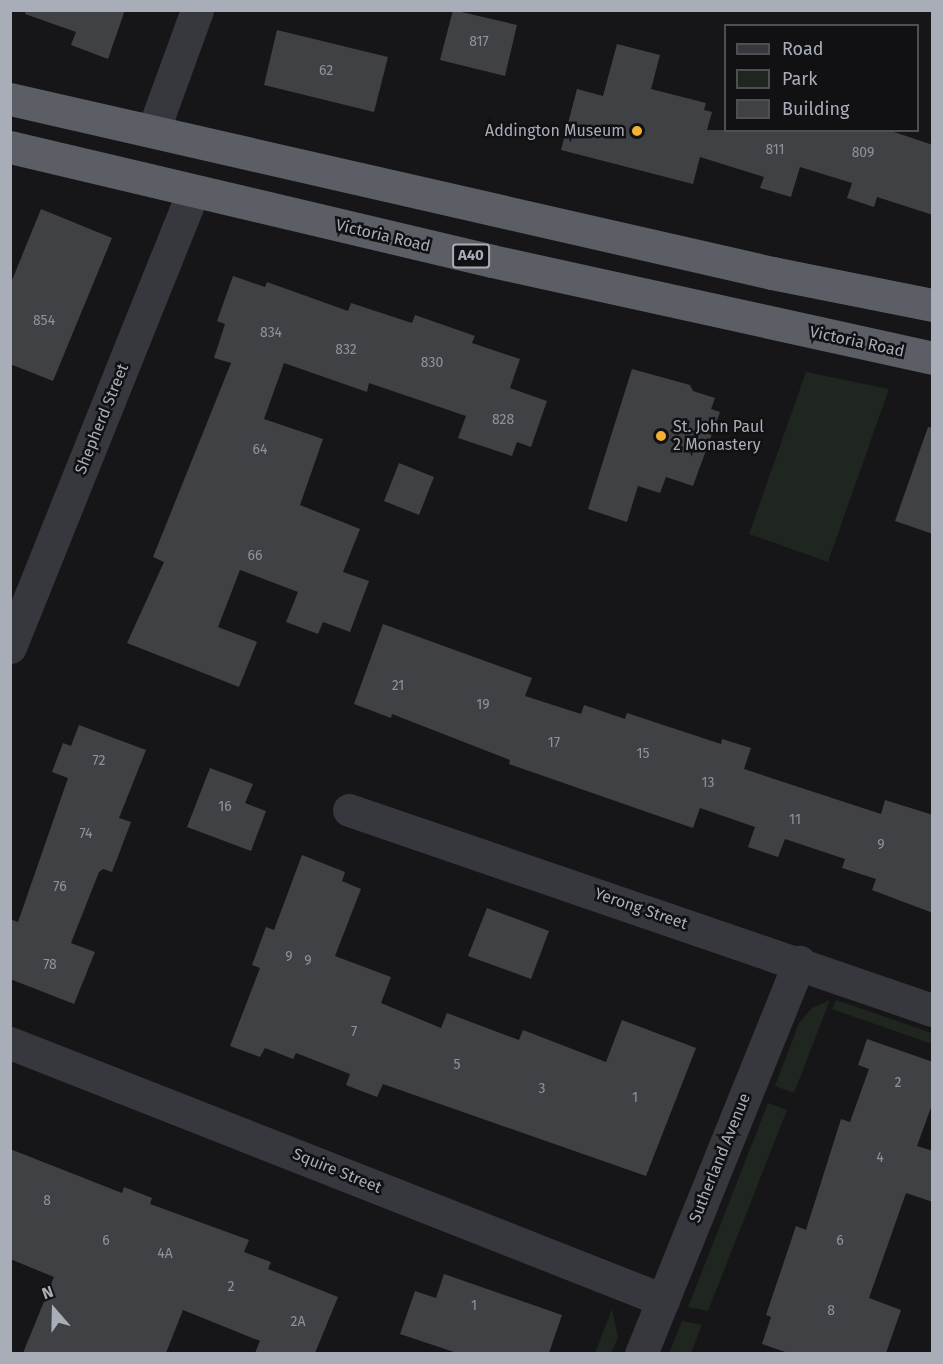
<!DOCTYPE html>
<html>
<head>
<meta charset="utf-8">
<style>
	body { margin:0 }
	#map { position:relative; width:943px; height:1364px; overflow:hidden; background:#161618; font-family:"Fira Sans",sans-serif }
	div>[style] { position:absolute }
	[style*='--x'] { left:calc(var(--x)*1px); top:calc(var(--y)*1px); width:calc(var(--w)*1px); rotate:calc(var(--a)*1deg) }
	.green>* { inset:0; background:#1e261f }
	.building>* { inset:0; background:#404145 }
	.minor>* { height:33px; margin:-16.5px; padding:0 16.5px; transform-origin:16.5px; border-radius:16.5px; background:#37383d }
	.trunk>* { height:33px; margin:-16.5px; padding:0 16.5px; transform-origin:16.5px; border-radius:16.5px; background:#5b5e65 }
	.dots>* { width:16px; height:16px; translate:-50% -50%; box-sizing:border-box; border:3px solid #111113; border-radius:50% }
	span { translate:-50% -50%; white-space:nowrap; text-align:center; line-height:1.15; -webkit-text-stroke:5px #111113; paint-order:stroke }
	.number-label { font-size:14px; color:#8e929b }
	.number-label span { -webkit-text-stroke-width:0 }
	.shield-label span { padding:2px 4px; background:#111113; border:2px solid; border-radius:4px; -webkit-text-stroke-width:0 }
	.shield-label { font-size:15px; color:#a8adb8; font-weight:700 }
	.poi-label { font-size:16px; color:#a8adb8 }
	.right { translate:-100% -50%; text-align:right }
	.left { translate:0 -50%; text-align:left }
	.street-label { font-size:16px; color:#a8adb8 }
	.frame { position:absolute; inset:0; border:12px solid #a8adb8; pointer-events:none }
	.legend { position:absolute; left:724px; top:24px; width:195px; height:108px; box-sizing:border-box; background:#111113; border:2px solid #4d4f55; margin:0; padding:8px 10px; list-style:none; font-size:18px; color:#a8adb8 }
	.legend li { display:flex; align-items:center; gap:12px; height:30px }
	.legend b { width:30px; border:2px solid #4d4f55 }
	.north { position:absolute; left:24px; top:1280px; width:60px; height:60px; -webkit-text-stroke:4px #111113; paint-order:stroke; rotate:340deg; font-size:16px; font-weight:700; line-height:24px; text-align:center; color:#a8adb8 }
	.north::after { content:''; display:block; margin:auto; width:21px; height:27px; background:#a8adb8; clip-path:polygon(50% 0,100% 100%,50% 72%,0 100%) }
</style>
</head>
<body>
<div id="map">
	<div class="green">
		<i style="clip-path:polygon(806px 372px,889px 389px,828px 562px,749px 534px)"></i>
		<i style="clip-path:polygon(830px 1000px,794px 1093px,775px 1086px,799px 1023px,812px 1008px)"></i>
		<i style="clip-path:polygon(836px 1000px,932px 1033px,932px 1044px,832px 1009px)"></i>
		<i style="clip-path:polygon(768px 1103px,787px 1110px,708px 1311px,688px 1307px)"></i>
		<i style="clip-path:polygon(612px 1309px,618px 1338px,611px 1353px,595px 1353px)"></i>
		<i style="clip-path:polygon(682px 1321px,702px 1325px,691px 1353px,669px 1353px)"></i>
	</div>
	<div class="building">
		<i style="clip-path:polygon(26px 10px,125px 10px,108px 59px,71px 45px,76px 32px,25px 14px)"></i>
		<i style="clip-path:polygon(453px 10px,517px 25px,505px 76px,440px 60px)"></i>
		<i style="clip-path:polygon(277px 30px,388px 57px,374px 112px,264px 85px)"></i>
		<i style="clip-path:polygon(617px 44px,660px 55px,651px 89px,706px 103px,704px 110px,712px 112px,707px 130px,888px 130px,933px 145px,933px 215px,877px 197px,874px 207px,847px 198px,852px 183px,800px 167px,791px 197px,760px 188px,764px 177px,700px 157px,693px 184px,561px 150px,577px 89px,603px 96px)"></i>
		<i style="clip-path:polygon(41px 209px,112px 238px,53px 381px,10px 364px,10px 285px)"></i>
		<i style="clip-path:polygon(233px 276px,265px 287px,267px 282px,348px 311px,351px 303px,412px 323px,415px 315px,475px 336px,472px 343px,520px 359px,510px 388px,547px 401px,531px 447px,517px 442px,512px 456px,458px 438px,466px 416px,369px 383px,367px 392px,284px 363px,264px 419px,323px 439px,300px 505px,360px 529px,343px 572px,369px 581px,350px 632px,323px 622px,318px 634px,286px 622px,298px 592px,240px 570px,218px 627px,257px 642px,239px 687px,127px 643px,164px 562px,153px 557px,231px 363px,214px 358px,225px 324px,217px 321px)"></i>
		<i style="clip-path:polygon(632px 369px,690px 385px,693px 391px,715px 398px,711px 409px,720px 412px,693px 486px,666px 477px,660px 493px,638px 486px,627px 522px,588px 509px)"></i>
		<i style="clip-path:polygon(928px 427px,933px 428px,933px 534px,895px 521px)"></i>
		<i style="clip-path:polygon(399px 463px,434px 477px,419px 515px,384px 501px)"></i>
		<i style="clip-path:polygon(383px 624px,532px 678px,525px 696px,581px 714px,584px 705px,625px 719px,627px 713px,721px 744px,722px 739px,751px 748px,744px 769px,881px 814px,885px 800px,933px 815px,933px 913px,872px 890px,876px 879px,842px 868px,845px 859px,785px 839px,778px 857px,748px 847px,755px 827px,700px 808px,693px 828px,509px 764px,510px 760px,392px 714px,391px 718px,354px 704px)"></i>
		<i style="clip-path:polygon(79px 725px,146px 750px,119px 818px,131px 822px,112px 872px,103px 869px,99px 872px,71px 943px,95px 952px,74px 1004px,10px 979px,10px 919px,18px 922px,68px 778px,52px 772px,63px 743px,71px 746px)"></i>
		<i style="clip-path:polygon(210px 768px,253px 784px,245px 803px,266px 811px,251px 851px,187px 827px)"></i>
		<i style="clip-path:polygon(302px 855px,345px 872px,342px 881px,361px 889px,335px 956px,391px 977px,381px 1003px,441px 1028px,447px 1013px,519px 1040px,523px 1030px,606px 1062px,622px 1020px,696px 1048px,646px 1176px,383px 1084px,377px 1097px,346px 1085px,350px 1074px,296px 1053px,293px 1059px,265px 1048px,260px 1057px,230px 1046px,260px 968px,252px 965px,266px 927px,274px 930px)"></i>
		<i style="clip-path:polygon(487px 908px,549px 931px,531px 979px,468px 956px)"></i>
		<i style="clip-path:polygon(867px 1039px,933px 1062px,933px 1102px,917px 1146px,933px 1151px,933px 1202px,906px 1193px,869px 1298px,901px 1310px,886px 1353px,788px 1353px,762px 1344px,771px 1317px,766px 1315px,796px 1226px,806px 1230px,841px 1119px,850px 1122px,869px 1069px,858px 1065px)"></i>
		<i style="clip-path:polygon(10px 1149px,122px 1193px,124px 1187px,152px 1198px,150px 1204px,249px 1240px,244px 1252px,271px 1262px,268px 1269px,338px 1297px,315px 1353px,255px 1353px,260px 1341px,183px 1310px,166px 1353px,23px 1353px,54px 1277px,10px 1259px)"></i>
		<i style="clip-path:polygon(444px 1274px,562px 1315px,549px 1353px,457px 1353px,400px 1334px,415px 1291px,436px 1298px)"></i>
	</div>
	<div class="minor">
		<i style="--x:153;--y:131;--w:129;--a:-70"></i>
		<i style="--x:10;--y:647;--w:490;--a:-68.1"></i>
		<i style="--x:349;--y:810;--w:616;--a:18.93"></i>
		<i style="--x:10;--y:1043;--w:702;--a:21.48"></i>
		<i style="--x:641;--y:1354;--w:423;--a:-68"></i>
	</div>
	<div class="trunk">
		<i style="--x:10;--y:99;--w:782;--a:12.86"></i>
		<i style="--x:772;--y:273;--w:163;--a:11.3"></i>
		<i style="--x:10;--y:147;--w:495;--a:13.3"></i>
		<i style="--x:492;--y:261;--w:451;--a:12.4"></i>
	</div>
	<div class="dots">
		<i style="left:637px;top:131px;background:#f2b134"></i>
		<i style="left:661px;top:436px;background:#f2b134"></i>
	</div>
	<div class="number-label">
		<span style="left:479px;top:42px">817</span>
		<span style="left:326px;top:71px">62</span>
		<span style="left:775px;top:150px">811</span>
		<span style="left:863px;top:153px">809</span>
		<span style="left:44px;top:321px">854</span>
		<span style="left:271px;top:333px">834</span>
		<span style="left:346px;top:350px">832</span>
		<span style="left:432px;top:363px">830</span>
		<span style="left:503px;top:420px">828</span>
		<span style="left:260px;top:450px">64</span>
		<span style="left:255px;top:556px">66</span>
		<span style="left:398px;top:686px">21</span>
		<span style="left:483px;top:705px">19</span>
		<span style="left:554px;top:743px">17</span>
		<span style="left:643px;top:754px">15</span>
		<span style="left:99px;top:761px">72</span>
		<span style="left:708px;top:783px">13</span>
		<span style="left:225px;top:807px">16</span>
		<span style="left:795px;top:820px">11</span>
		<span style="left:86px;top:834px">74</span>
		<span style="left:881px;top:845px">9</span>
		<span style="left:60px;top:887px">76</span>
		<span style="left:289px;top:957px">9</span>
		<span style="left:308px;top:961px">9</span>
		<span style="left:50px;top:965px">78</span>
		<span style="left:354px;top:1032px">7</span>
		<span style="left:457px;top:1065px">5</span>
		<span style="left:898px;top:1083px">2</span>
		<span style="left:542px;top:1089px">3</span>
		<span style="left:635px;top:1098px">1</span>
		<span style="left:880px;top:1158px">4</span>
		<span style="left:47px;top:1201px">8</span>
		<span style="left:106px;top:1241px">6</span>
		<span style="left:840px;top:1241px">6</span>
		<span style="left:165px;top:1254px">4A</span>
		<span style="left:231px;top:1287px">2</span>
		<span style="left:474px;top:1306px">1</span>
		<span style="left:831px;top:1311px">8</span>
		<span style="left:298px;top:1322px">2A</span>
	</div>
	<div class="shield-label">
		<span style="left:471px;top:256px">A40</span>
	</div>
	<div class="poi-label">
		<span class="right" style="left:625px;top:131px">Addington Museum</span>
		<span class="left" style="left:673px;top:436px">St. John Paul<br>2 Monastery</span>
	</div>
	<div class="street-label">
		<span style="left:383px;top:236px;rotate:13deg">Victoria Road</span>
		<span style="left:857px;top:342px;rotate:12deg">Victoria Road</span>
		<span style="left:102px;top:419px;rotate:-68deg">Shepherd Street</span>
		<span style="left:641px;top:909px;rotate:19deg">Yerong Street</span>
		<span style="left:720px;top:1158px;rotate:-68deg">Sutherland Avenue</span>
		<span style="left:337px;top:1171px;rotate:22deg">Squire Street</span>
	</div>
	<div class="frame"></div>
	<ul class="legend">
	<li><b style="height:8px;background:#37383d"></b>Road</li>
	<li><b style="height:16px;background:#1e261f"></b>Park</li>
	<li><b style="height:16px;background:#404145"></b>Building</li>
	</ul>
	<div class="north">N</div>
</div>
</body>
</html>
